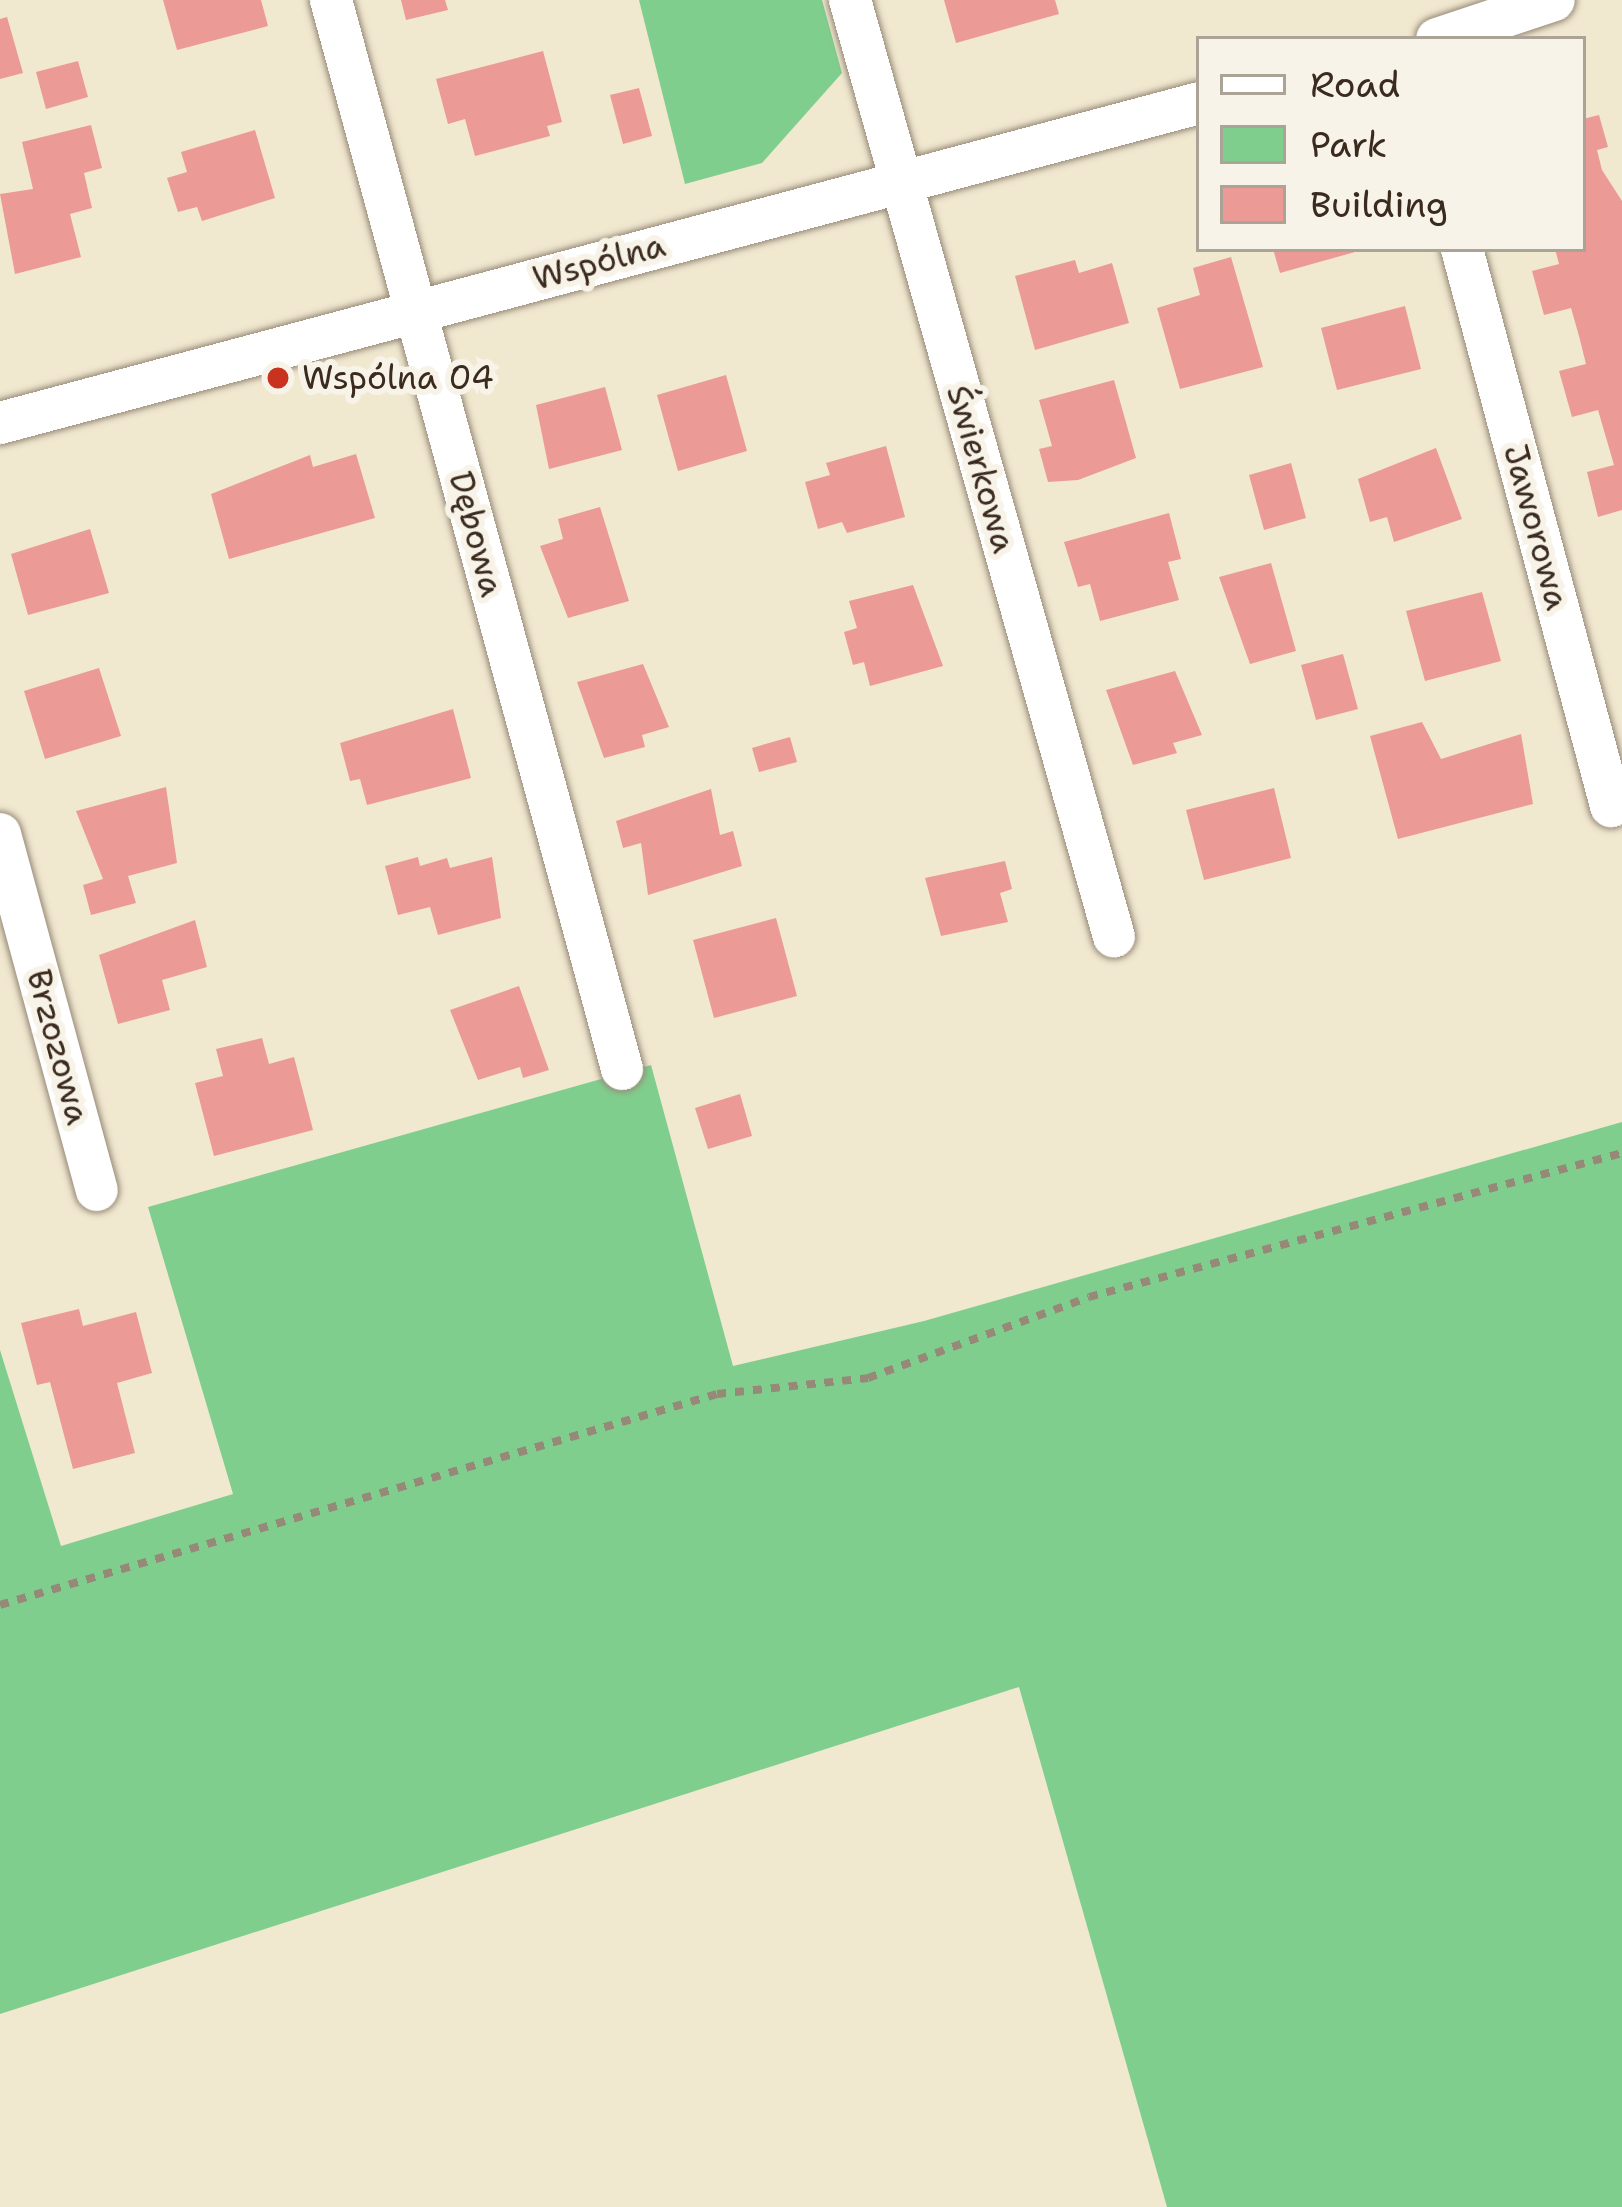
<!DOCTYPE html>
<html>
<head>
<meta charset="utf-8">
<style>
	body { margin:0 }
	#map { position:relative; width:1622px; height:2207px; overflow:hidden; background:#f1e8d0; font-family:"Shantell Sans",sans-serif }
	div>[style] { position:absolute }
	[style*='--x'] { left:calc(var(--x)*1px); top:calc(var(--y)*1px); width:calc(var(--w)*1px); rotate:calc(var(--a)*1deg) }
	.green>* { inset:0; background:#80ce8e }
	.building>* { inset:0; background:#eb9a96 }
	.path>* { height:8px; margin-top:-4px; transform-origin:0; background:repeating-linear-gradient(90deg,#968977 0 9px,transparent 0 18px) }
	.roads { filter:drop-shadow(0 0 3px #968977) drop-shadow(0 0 3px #968977) }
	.minor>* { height:42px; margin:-21px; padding:0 21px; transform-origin:21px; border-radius:21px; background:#fff }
	.dots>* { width:33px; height:33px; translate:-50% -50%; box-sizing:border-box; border:6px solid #f7f3e8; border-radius:50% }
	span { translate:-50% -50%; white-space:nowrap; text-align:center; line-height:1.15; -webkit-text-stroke:12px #f7f3e8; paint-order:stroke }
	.street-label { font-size:33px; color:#3b2a1e }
	.poi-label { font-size:33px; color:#3b2a1e }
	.left { translate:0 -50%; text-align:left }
	.legend { position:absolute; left:1196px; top:36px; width:390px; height:216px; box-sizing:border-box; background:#f7f3e8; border:3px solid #aca397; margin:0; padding:15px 21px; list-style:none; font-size:36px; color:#3b2a1e }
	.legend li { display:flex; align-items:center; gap:24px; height:60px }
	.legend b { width:60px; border:3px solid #aca397 }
</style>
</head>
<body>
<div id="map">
	<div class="green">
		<i style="clip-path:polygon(639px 0,822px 0,842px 73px,762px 163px,685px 184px)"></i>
		<i style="clip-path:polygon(651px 1065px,733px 1366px,924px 1321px,1622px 1122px,1622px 2207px,1167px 2207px,1019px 1687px,0 2014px,0 1350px,61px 1546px,233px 1494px,148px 1207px)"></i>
	</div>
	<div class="building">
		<i style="clip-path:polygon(163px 0,261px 0,268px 26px,177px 50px)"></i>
		<i style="clip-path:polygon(401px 0,445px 0,448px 10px,406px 20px)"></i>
		<i style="clip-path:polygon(944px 0,1055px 0,1059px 14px,956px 43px)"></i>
		<i style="clip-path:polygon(7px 17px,23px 73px,0 79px,0 19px)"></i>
		<i style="clip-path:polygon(543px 51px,562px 122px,547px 126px,550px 136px,475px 156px,465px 119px,448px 124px,436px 79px)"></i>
		<i style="clip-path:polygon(78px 61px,88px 97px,46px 109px,36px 72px)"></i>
		<i style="clip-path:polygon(639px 88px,652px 136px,623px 144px,610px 95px)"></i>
		<i style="clip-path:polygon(1599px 115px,1608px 147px,1597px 150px,1602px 170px,1622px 201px,1622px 510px,1598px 517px,1587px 472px,1614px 465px,1598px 410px,1572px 417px,1559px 371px,1586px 364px,1579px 336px,1571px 308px,1544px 315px,1532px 271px,1559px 264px,1555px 249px,1583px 249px,1583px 119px)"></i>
		<i style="clip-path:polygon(91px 125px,102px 168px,84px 173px,92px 208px,70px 214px,81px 257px,15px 274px,0 194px,33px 189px,22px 142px)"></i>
		<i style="clip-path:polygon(255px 130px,275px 198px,202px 221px,197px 207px,178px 212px,167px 178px,187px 172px,181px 152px)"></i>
		<i style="clip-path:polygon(1273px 249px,1362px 249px,1362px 250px,1280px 273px)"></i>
		<i style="clip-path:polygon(1231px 257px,1263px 367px,1180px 389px,1157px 308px,1200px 295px,1193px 268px)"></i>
		<i style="clip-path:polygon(1075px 260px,1079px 273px,1112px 263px,1129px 323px,1035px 350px,1015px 276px)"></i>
		<i style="clip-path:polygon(1405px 306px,1421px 369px,1337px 390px,1321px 328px)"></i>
		<i style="clip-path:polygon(726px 375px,747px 451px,678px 471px,657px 395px)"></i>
		<i style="clip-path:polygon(1114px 380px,1136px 458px,1078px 480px,1048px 482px,1039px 449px,1052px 446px,1039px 400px)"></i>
		<i style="clip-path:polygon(605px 387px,622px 450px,549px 469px,536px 405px)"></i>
		<i style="clip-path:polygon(886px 446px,905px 517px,847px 533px,842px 522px,818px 529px,805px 482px,830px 475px,826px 463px)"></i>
		<i style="clip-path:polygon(1436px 448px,1462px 519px,1394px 542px,1387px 517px,1370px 522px,1358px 479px)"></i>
		<i style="clip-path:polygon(356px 454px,375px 518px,229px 559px,211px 494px,310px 455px,313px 467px)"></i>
		<i style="clip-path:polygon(1291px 463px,1306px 518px,1264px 530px,1249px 475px)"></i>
		<i style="clip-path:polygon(600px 507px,629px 601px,568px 618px,540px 546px,563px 539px,558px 519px)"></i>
		<i style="clip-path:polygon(1169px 513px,1181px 559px,1168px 562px,1179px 600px,1100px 621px,1090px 584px,1078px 587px,1064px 542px)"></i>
		<i style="clip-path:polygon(90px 529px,109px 593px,28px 615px,11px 554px)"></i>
		<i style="clip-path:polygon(1271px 563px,1296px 651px,1250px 664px,1219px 577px)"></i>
		<i style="clip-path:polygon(913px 585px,943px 666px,870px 686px,864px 662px,853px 665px,844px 632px,857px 628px,849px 601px)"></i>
		<i style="clip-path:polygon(1482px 592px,1501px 661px,1425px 681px,1406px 611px)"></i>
		<i style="clip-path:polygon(1343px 654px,1358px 709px,1316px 720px,1301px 665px)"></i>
		<i style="clip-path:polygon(643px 664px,669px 727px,642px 735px,645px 747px,604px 758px,577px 682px)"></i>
		<i style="clip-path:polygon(99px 668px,121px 736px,45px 759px,24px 691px)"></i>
		<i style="clip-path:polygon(1175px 671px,1202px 735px,1173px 743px,1177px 753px,1133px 765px,1106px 690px)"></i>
		<i style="clip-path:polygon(453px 709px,471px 778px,367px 805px,360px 779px,350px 781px,340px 743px)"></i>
		<i style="clip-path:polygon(1422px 722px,1441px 759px,1521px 734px,1533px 804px,1398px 839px,1370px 736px)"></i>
		<i style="clip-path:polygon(790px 737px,797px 762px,759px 772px,752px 748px)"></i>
		<i style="clip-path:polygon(166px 787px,177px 863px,128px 876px,136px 903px,91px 915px,83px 885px,103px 879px,76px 811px)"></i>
		<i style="clip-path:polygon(1274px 788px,1291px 858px,1204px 880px,1186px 810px)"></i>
		<i style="clip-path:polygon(711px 789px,720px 835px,733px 831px,742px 866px,648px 895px,641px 843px,623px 848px,616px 821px)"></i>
		<i style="clip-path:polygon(418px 857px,420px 866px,447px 858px,450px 868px,492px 857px,501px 918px,438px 935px,430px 907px,398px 915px,385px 866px)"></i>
		<i style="clip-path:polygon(1005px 861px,1012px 889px,1000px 893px,1008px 922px,941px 936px,925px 878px)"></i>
		<i style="clip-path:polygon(776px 918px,797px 996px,714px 1018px,693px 940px)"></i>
		<i style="clip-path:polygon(195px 920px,207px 967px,162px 980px,170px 1010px,118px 1024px,99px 955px)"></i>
		<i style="clip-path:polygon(519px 986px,549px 1070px,523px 1078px,520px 1067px,478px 1080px,450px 1010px)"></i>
		<i style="clip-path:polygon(262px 1038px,269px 1064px,294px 1057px,313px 1130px,214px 1156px,195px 1083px,223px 1076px,216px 1049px)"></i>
		<i style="clip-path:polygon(740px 1094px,752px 1136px,708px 1149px,695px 1108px)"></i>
		<i style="clip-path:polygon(79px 1309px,83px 1326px,136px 1312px,152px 1373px,117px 1383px,135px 1453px,73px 1469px,50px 1382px,37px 1385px,21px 1323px)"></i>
	</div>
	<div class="path">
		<i style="--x:0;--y:1605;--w:747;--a:-16.4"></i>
		<i style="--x:717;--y:1394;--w:152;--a:-6"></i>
		<i style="--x:868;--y:1378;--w:235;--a:-20.1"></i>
		<i style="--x:1089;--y:1297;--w:552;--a:-15.12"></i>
	</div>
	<div class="roads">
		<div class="minor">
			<i style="--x:331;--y:0;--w:1108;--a:74.77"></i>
			<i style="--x:850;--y:0;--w:973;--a:74.26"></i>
			<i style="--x:1437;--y:39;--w:123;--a:-18.4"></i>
			<i style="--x:1462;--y:249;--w:577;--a:75.02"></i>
			<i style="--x:0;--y:423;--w:1241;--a:-14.94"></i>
			<i style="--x:0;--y:834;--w:369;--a:74.8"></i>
		</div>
	</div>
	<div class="dots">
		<i style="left:278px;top:378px;background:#c8321e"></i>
	</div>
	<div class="street-label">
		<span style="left:599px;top:262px;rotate:-15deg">Wspólna</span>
		<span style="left:981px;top:469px;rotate:74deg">Świerkowa</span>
		<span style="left:1536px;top:527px;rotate:75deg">Jaworowa</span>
		<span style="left:476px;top:534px;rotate:75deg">Dębowa</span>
		<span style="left:58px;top:1047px;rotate:75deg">Brzozowa</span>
	</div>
	<div class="poi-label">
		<span class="left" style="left:302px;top:378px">Wspólna 04</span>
	</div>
	<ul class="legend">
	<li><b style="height:15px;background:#fff"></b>Road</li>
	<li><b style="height:33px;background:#80ce8e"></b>Park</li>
	<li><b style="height:33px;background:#eb9a96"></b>Building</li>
	</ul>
</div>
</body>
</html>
